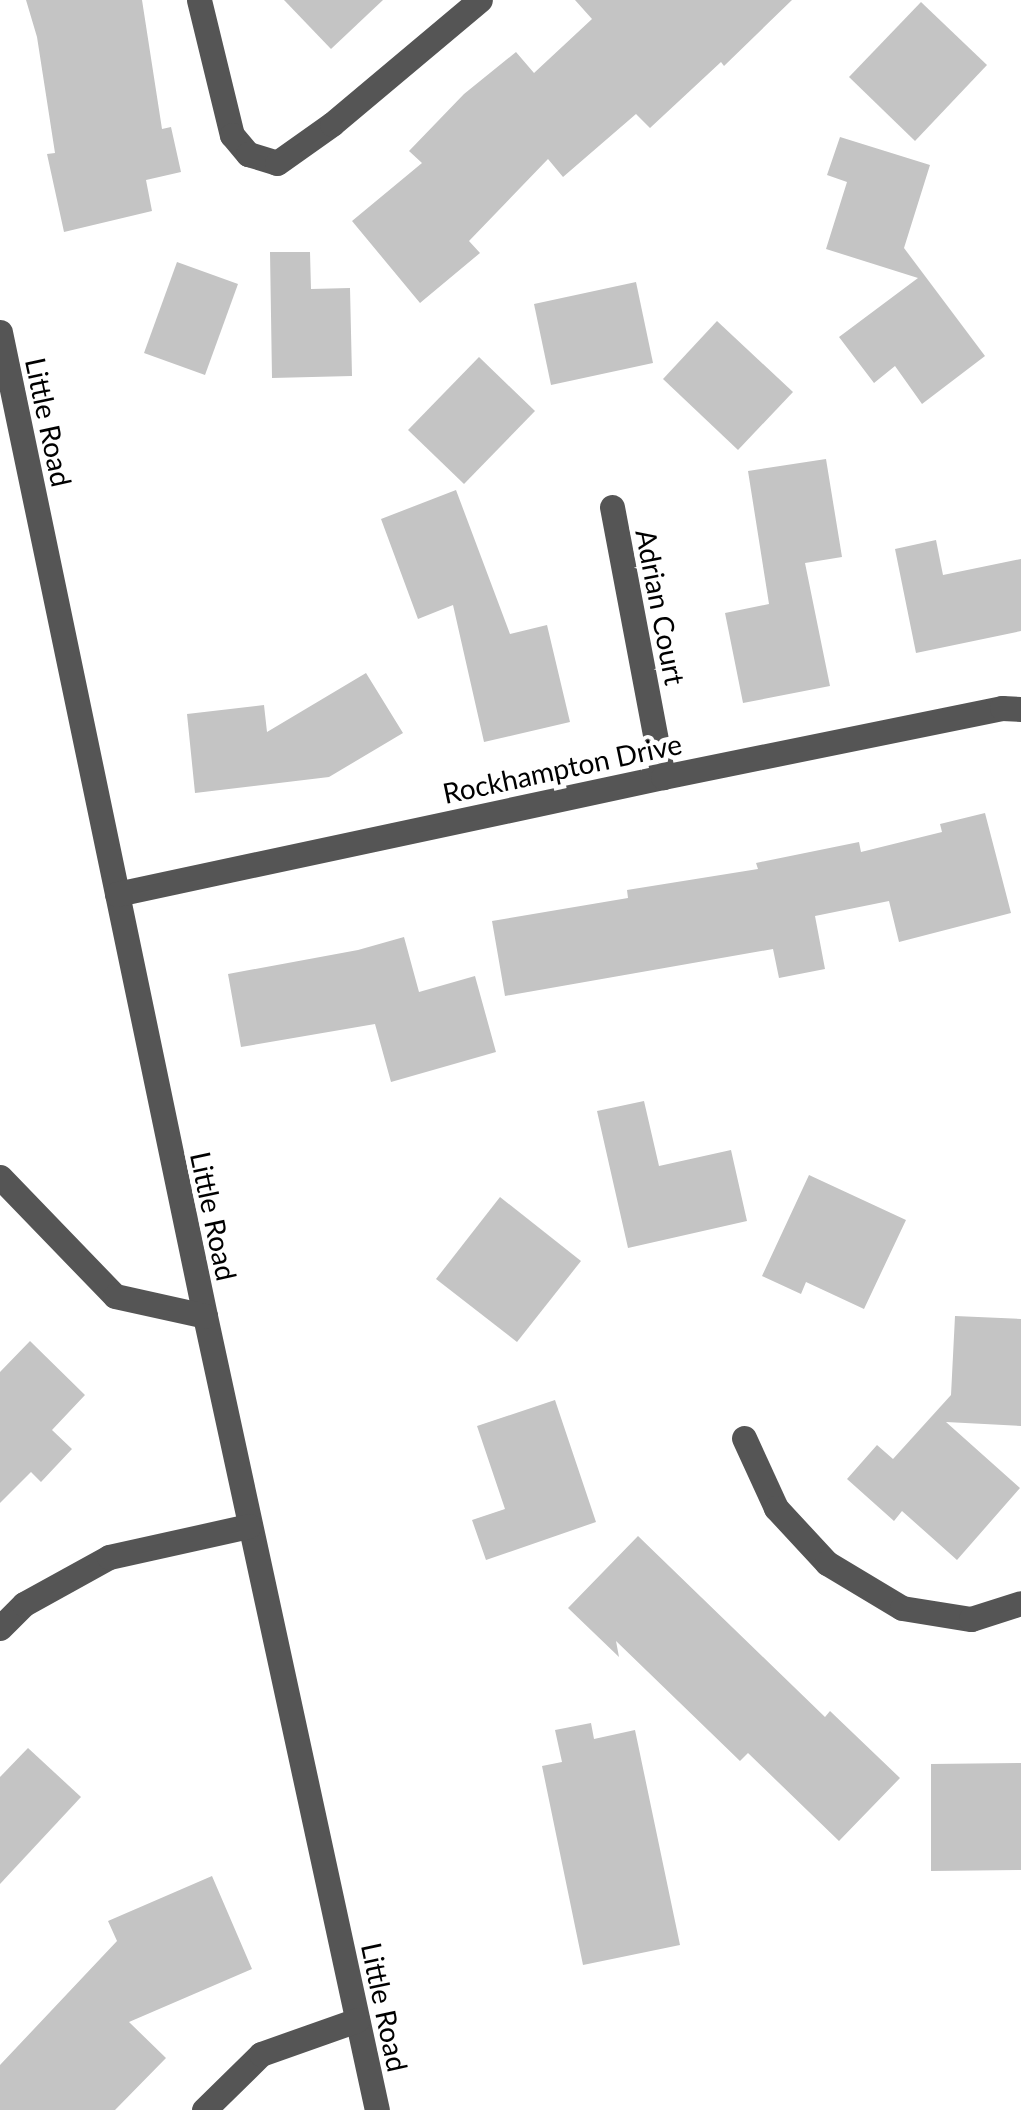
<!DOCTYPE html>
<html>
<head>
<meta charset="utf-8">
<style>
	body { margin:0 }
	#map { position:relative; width:1021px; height:2110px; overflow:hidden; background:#fff; font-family:Lato,sans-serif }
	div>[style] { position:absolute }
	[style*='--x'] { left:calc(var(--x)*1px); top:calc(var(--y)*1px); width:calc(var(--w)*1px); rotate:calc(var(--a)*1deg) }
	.building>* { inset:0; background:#c4c4c4 }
	.minor>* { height:25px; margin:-12.5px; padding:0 12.5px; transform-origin:12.5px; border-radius:12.5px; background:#555 }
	span { translate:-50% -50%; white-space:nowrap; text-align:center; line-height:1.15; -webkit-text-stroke:10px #fff; paint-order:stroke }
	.street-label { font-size:28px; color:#000 }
</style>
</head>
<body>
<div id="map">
	<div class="building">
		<i style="clip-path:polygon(26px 0,142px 0,162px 129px,171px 127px,181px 172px,146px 180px,152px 211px,64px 232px,47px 154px,55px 153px,37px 37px)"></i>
		<i style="clip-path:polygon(284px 0,383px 0,331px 49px)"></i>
		<i style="clip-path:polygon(575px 0,792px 0,724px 66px,721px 62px,650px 128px,636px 114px,563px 177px,548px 159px,469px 241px,480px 253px,420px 303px,352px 221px,422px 163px,409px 151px,464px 94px,516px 52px,534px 73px,592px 19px)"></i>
		<i style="clip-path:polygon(921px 2px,987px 65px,915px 141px,849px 77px)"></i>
		<i style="clip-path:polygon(840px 137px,930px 165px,904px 248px,985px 356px,922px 404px,895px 366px,874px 383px,839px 337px,918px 278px,826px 249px,847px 182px,827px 175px)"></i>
		<i style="clip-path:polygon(270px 252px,310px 252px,311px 289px,350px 288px,352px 376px,272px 378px)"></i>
		<i style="clip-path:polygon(177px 262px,238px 284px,205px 375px,144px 353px)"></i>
		<i style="clip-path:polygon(636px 282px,653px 363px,551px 385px,534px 304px)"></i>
		<i style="clip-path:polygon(717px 321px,793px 392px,738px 450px,663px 379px)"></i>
		<i style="clip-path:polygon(479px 357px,535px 411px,464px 484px,408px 430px)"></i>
		<i style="clip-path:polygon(826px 459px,842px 557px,805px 563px,830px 686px,743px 703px,725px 613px,769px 604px,748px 471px)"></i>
		<i style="clip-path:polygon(456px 490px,510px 634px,547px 625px,570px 722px,484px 742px,453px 605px,418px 619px,381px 519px)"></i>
		<i style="clip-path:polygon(936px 540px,943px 575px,1021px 559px,1021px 631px,916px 653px,895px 549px)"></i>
		<i style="clip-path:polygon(366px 673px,403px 733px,329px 777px,195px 793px,187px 714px,264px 705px,267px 732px)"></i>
		<i style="clip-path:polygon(985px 813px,1011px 913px,899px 942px,889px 901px,815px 916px,825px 969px,779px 978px,773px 949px,505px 996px,492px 921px,628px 898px,627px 890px,758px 869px,756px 863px,859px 842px,861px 852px,942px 832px,940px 824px)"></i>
		<i style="clip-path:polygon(404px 937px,419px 992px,475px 976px,496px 1052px,391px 1082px,375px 1024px,241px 1047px,228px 974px,358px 950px)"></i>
		<i style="clip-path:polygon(644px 1101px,659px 1166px,731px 1150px,747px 1221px,628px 1248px,597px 1111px)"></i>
		<i style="clip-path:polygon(809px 1175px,906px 1220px,864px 1309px,806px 1282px,801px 1294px,762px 1276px)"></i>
		<i style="clip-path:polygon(500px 1197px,581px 1261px,517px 1342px,436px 1279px)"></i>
		<i style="clip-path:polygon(955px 1316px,1021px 1319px,1021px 1426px,946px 1422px,1020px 1488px,957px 1560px,902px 1511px,894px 1521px,847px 1479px,877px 1445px,893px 1459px,951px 1395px)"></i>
		<i style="clip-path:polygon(30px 1341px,85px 1395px,52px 1430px,72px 1449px,41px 1482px,31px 1472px,0 1503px,0 1372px)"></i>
		<i style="clip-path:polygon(555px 1400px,596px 1522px,486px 1560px,472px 1520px,505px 1509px,477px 1426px)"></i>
		<i style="clip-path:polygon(638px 1536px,825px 1717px,830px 1711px,900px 1778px,839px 1841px,748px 1753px,740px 1761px,616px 1641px,619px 1657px,568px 1608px)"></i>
		<i style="clip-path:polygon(591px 1723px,594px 1739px,635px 1730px,680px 1945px,583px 1965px,542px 1766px,562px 1762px,555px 1730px)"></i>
		<i style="clip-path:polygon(28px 1748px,81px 1797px,0 1884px,0 1777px)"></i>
		<i style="clip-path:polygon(1021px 1763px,1021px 1870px,931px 1871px,931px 1764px)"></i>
		<i style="clip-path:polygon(212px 1876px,252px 1969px,129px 2022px,166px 2058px,115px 2110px,0 2110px,0 2065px,117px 1941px,108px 1921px)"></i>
	</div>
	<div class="minor">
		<i style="--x:199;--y:0;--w:139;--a:76.3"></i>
		<i style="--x:232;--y:135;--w:25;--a:50"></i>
		<i style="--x:248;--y:154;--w:30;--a:17"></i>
		<i style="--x:277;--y:163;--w:67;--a:-35.3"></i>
		<i style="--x:332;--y:124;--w:193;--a:-40"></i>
		<i style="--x:0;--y:332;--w:1005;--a:78.23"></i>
		<i style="--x:205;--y:1316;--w:812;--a:77.78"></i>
		<i style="--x:612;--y:507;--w:275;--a:79.3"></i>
		<i style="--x:117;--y:894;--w:558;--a:-12.09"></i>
		<i style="--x:663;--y:777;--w:346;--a:-11.5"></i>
		<i style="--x:1002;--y:708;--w:19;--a:3"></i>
		<i style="--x:0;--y:1177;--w:165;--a:46"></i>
		<i style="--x:115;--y:1296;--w:92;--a:12.5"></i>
		<i style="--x:744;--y:1438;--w:77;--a:65.4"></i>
		<i style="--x:776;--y:1508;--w:75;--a:47.2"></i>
		<i style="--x:827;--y:1563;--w:87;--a:31"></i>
		<i style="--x:902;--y:1608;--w:70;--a:9.1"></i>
		<i style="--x:971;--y:1619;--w:52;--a:-17.7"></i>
		<i style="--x:0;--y:1628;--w:34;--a:-45"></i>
		<i style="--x:24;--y:1604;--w:97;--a:-28.9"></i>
		<i style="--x:109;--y:1557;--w:143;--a:-12.5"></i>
		<i style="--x:204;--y:2110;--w:80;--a:-44.5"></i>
		<i style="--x:261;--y:2054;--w:102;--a:-19.5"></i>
	</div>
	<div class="street-label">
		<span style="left:49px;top:422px;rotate:78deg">Little Road</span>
		<span style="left:661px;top:607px;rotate:79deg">Adrian Court</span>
		<span style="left:562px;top:768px;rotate:-12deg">Rockhampton Drive</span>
		<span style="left:214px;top:1216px;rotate:78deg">Little Road</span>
		<span style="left:385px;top:2007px;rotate:78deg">Little Road</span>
	</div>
</div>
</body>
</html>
